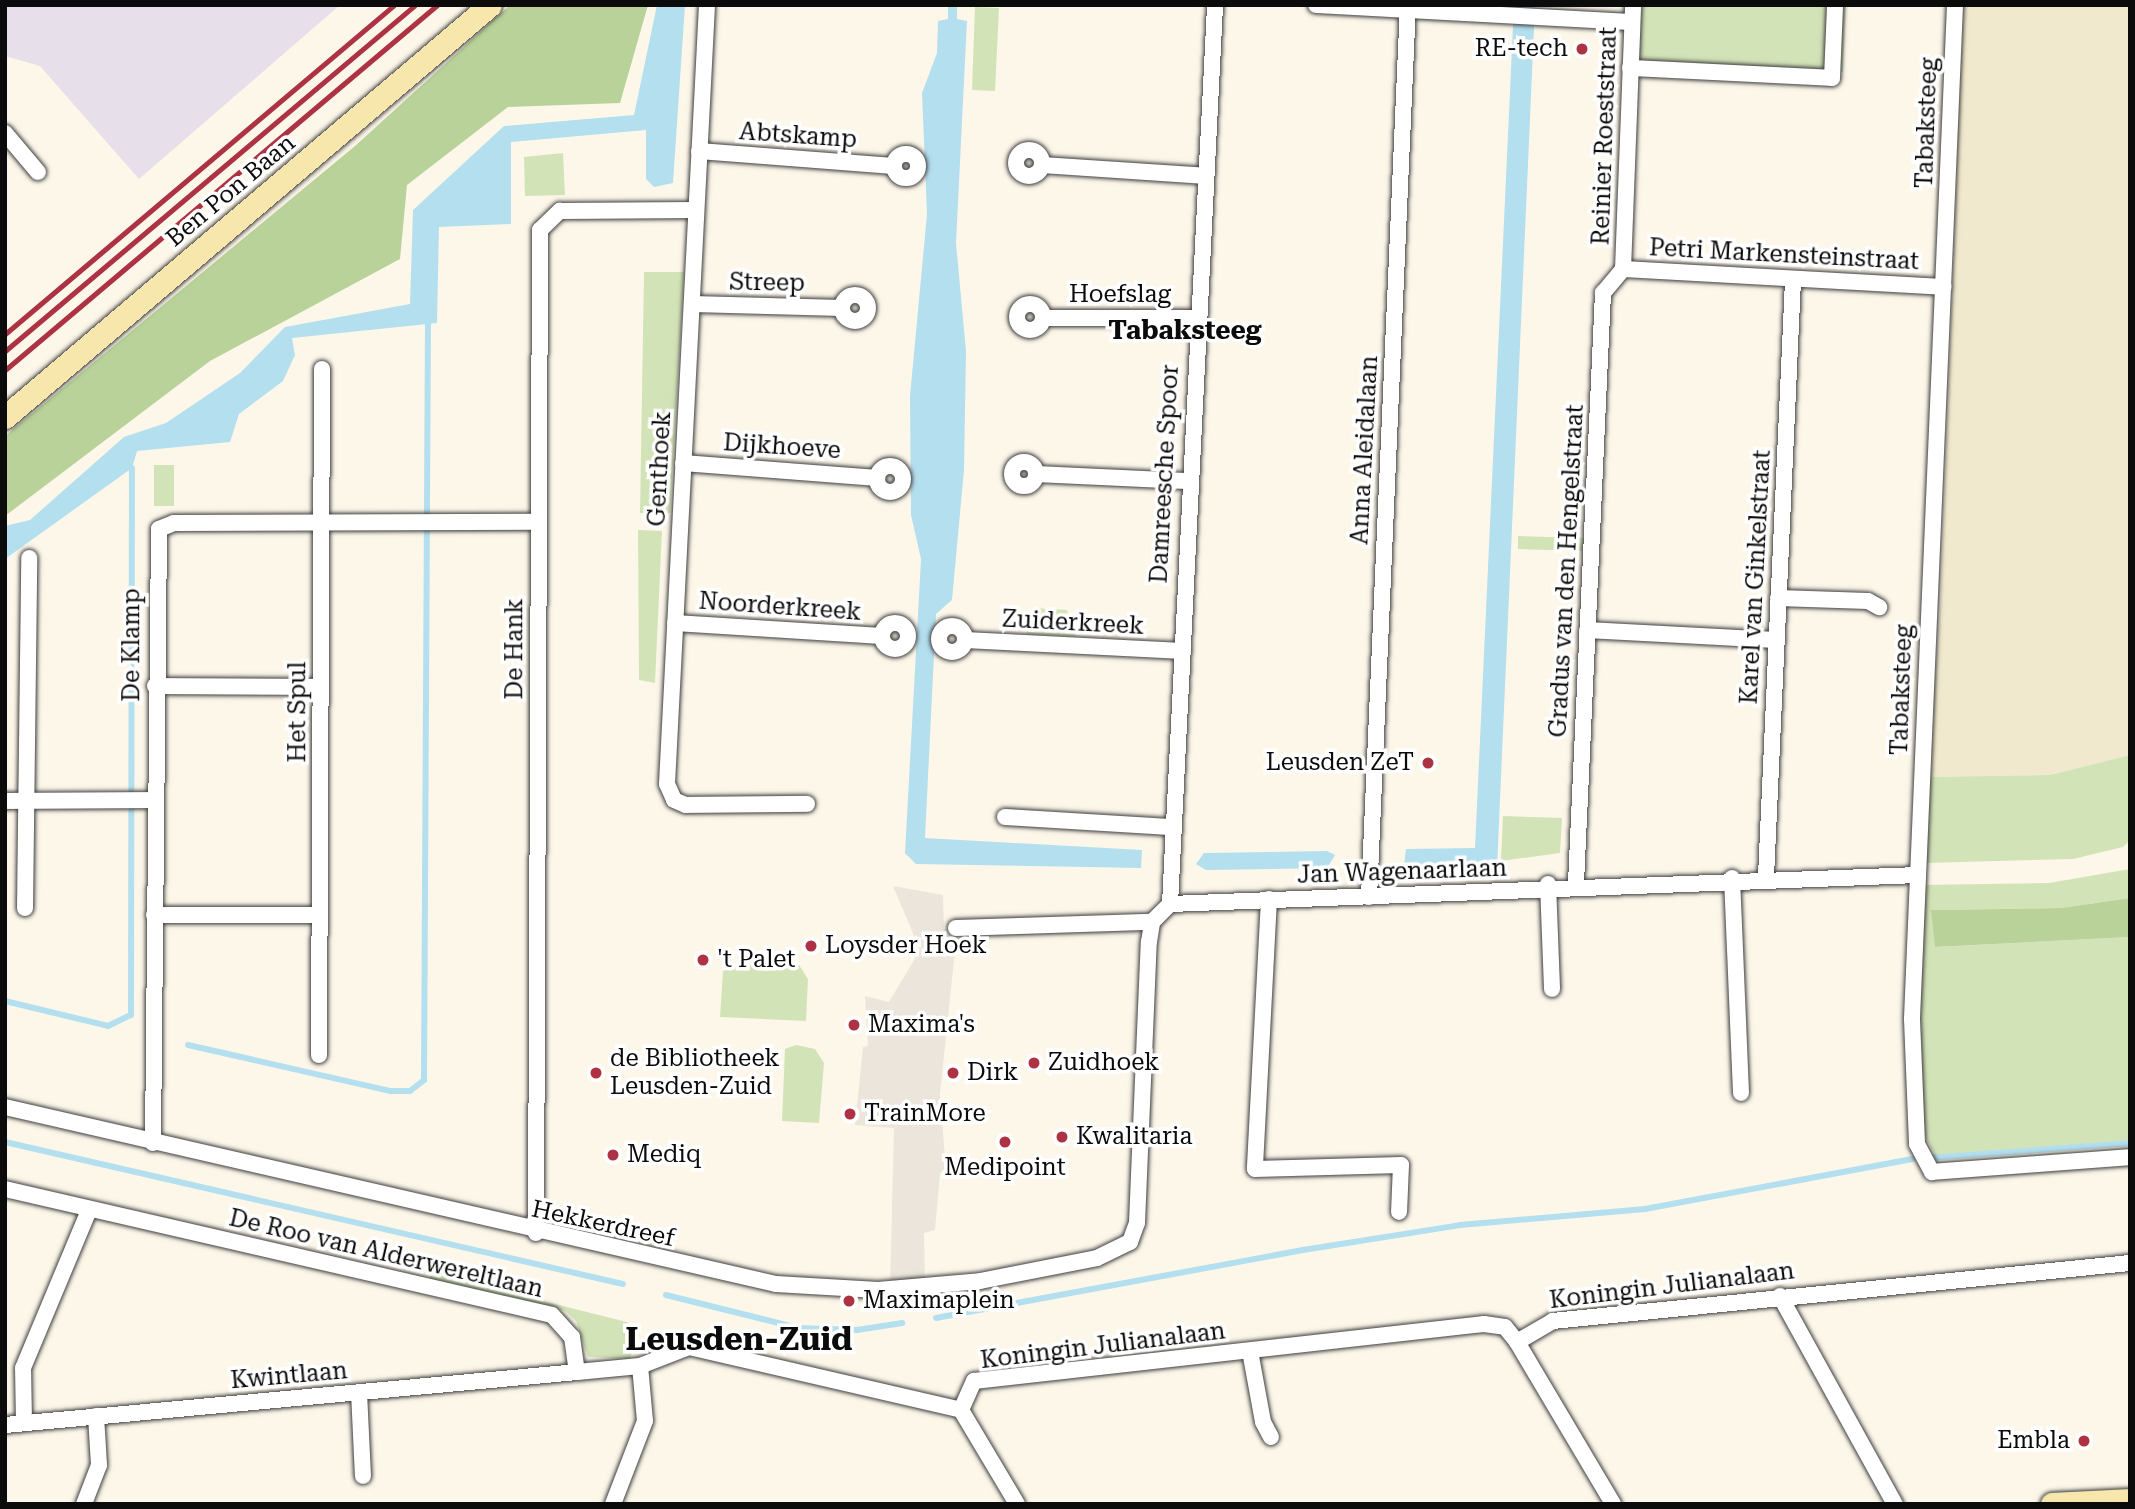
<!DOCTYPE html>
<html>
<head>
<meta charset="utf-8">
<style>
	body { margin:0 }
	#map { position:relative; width:2135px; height:1509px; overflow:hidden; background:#fdf7ea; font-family:"Roboto Serif",serif }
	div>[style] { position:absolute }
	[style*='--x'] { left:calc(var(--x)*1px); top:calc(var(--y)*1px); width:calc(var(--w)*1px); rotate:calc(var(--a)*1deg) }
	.industrial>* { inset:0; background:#e7dfe9 }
	.farmland>* { inset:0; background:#f0e9cd }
	.green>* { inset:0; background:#d3e3b8 }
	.forest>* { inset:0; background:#b9d299 }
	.plaza>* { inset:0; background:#ebe5db }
	.water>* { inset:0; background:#b4dfef }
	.stream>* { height:6px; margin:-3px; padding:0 3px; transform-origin:3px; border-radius:3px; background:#b4dfef }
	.roads { filter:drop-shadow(0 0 2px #3e3e3e) drop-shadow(0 0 2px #3e3e3e) }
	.street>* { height:16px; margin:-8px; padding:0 8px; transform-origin:8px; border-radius:8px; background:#fff }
	.street>.ring { margin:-8px; padding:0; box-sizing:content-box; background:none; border:16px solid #fff; border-radius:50% }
	.secondary>* { height:23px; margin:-11.5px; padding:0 11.5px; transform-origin:11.5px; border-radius:11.5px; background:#f7e7ac }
	.rail>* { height:5px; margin:-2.5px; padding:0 2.5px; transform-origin:2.5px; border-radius:2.5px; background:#ac3244 }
	.dots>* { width:19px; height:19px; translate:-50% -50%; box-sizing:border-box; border:4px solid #fff; border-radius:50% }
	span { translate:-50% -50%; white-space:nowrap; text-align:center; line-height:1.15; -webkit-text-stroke:7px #fff; paint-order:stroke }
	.poi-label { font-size:24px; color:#0b0b0b }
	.right { translate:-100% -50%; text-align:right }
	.left { translate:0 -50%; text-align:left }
	.street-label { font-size:24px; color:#0b0b0b }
	.neighbourhood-label { font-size:26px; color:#0b0b0b; font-weight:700 }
	.district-label { font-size:32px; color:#0b0b0b; font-weight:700 }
	.frame { position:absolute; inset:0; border:7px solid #0b0b0b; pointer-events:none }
</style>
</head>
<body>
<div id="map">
	<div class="industrial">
		<i style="clip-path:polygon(5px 5px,340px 5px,139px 179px,40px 66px,5px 56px)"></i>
	</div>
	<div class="farmland">
		<i style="clip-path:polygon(1963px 5px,2130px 5px,2130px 755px,2050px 775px,1927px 777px,1941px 600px)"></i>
	</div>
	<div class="green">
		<i style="clip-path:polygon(1641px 5px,1846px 5px,1843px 72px,1638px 63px)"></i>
		<i style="clip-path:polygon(975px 7px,999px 8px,995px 91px,972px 90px)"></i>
		<i style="clip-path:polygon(563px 153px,565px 195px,525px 196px,524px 157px)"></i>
		<i style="clip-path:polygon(644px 272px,684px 272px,670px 513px,640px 513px)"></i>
		<i style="clip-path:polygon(154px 465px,174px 465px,174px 506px,154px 506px)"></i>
		<i style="clip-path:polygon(638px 530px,662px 531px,655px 683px,639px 680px)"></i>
		<i style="clip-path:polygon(1518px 536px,1584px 538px,1583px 551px,1518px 549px)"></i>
		<i style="clip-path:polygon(1035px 608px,1067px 610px,1076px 636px,1027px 634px,1022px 621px)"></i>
		<i style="clip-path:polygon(2130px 755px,2130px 840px,2123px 847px,2073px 859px,1924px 863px,1927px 777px,2050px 775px)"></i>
		<i style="clip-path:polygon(1503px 816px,1562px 818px,1560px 853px,1501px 861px)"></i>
		<i style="clip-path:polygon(2130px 869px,2130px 898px,2061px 908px,1932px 910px,1936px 947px,2130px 937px,2130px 1142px,1935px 1155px,1924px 1134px,1918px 1082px,1922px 885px,2049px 883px)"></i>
		<i style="clip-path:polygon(784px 958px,799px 965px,808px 979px,806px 1021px,720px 1017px,723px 971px)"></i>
		<i style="clip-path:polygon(796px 1045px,815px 1049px,824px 1063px,819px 1123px,782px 1121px,785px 1049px)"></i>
		<i style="clip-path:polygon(431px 1273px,627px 1322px,637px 1332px,630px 1359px,588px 1357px,576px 1321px,565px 1311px,429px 1279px)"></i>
	</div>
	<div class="forest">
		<i style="clip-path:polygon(510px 5px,648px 5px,620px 103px,508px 107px,407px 185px,400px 259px,210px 361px,5px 516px,5px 436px,355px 146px)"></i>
		<i style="clip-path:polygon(2130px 898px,2130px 937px,1935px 947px,1931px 910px,2061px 908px)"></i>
	</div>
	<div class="plaza">
		<i style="clip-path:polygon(893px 886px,943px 895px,944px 929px,956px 928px,956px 941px,940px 1094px,946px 1171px,940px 1173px,935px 1230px,924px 1233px,925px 1286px,890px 1288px,894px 1128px,855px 1125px,863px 1047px,868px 1046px,865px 996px,889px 1002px,920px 950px)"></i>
	</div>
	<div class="water">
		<i style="clip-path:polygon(657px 5px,685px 5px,673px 183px,654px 187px,646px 179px,646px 130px,511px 142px,511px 224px,439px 227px,437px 323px,292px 338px,295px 355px,283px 381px,239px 414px,230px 442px,137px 451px,132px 468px,5px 559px,5px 526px,30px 520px,124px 437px,166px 423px,240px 373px,285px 327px,410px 304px,413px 210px,504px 126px,634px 115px)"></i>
		<i style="clip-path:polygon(948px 5px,957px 5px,957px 19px,967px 21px,956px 243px,966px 351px,964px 470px,952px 600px,936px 614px,925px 838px,1142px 850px,1141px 868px,916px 864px,905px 853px,921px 559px,911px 515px,910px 396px,927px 214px,922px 93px,937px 53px,938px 21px,948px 19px)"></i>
		<i style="clip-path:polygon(1514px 5px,1535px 5px,1497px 868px,1404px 866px,1406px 849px,1475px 848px)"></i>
		<i style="clip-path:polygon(1327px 851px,1335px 855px,1327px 868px,1206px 870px,1196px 864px,1204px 853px)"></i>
	</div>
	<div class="stream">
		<i style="--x:5;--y:1001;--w:106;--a:13.6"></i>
		<i style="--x:108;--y:1026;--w:25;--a:-26"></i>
		<i style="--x:131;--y:1015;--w:547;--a:-89.9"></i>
		<i style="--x:188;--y:1045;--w:208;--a:12.8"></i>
		<i style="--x:391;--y:1091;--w:19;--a:0"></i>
		<i style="--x:410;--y:1091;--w:18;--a:-38"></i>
		<i style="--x:424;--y:1080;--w:756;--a:-89.7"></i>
		<i style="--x:5;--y:1142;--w:634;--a:12.94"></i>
		<i style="--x:1927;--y:1158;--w:204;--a:-4.2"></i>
		<i style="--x:666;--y:1295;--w:136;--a:14"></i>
		<i style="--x:798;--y:1328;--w:59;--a:1.9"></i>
		<i style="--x:857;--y:1330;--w:46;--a:-8.8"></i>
		<i style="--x:936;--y:1318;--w:373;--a:-10.5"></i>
		<i style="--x:1303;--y:1250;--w:159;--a:-9"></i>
		<i style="--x:1460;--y:1225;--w:186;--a:-4.9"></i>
		<i style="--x:1645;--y:1209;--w:272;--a:-10.6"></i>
	</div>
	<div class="roads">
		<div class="street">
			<i style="--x:707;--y:5;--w:780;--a:92.94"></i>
			<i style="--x:667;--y:784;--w:17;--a:66"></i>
			<i style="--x:674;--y:800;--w:13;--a:23"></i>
			<i style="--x:686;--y:805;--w:121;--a:-0.5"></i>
			<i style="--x:1316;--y:5;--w:316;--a:3.1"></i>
			<i style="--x:1955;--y:5;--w:1015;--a:92.43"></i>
			<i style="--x:1912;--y:1019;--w:125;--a:87.7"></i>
			<i style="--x:1917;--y:1144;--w:32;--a:62"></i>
			<i style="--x:1932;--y:1172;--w:199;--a:-4.3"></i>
			<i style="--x:1630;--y:68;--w:202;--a:2.8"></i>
			<i style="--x:1832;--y:78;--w:73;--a:-87.6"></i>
			<i style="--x:5;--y:133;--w:51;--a:49.8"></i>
			<i class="ring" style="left:1016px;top:150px;width:10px;height:10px"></i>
			<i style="--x:699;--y:151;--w:195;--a:4.4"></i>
			<i class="ring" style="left:894px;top:154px;width:8px;height:8px"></i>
			<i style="--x:1042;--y:165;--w:164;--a:3.8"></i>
			<i style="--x:1623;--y:269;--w:321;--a:3.2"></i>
			<i style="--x:1623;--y:269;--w:264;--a:-87.8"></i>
			<i class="ring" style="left:842px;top:295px;width:10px;height:10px"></i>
			<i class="ring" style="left:1017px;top:304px;width:10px;height:10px"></i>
			<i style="--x:692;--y:304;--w:150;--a:1.5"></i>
			<i style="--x:1044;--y:318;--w:151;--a:0"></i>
			<i class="ring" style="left:1012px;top:462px;width:8px;height:8px"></i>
			<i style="--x:683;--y:463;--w:195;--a:4.4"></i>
			<i class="ring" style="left:877px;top:466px;width:10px;height:10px"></i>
			<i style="--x:1036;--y:474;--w:151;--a:2.7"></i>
			<i style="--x:1778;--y:598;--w:90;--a:1.9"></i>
			<i style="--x:1868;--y:601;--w:13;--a:29"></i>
			<i class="ring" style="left:882px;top:623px;width:10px;height:10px"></i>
			<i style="--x:675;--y:623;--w:207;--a:3.6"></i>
			<i class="ring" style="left:939px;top:626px;width:10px;height:10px"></i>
			<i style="--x:1587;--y:630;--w:189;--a:3"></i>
			<i style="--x:965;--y:640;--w:214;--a:2.9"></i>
			<i style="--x:155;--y:686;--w:166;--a:0.3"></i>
			<i style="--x:5;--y:801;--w:149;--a:-0.4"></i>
			<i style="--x:1005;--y:817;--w:165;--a:3.5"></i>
			<i style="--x:1766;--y:877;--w:598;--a:-87.41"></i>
			<i style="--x:1732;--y:878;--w:215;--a:87.6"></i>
			<i style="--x:1576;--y:883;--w:591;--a:-87.38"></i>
			<i style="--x:1603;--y:293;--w:31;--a:-50"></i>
			<i style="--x:1548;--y:884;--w:105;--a:87.8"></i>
			<i style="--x:1369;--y:897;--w:893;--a:-87.5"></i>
			<i style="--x:1269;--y:899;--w:270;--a:93"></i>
			<i style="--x:1255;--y:1169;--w:146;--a:-1.6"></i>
			<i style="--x:1401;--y:1165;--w:47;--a:92.4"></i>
			<i style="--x:1170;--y:904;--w:900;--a:-87.13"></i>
			<i style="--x:25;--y:908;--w:350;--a:-89.3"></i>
			<i style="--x:154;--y:915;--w:166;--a:0"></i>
			<i style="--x:956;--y:928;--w:196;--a:-1.8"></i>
			<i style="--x:319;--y:1055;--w:686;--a:-89.75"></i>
			<i style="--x:5;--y:1107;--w:791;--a:12.93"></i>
			<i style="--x:776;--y:1284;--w:102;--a:3.4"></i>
			<i style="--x:878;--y:1290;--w:102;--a:-5"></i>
			<i style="--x:980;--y:1281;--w:119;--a:-11.1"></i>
			<i style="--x:1097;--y:1258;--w:37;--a:-26"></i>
			<i style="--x:1130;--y:1242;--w:20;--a:-70"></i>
			<i style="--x:1137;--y:1223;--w:281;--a:-87.6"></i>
			<i style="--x:1149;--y:942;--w:20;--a:-81"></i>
			<i style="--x:1152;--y:922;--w:25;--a:-45"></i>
			<i style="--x:1170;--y:904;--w:748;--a:-2.22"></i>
			<i style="--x:153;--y:1143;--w:614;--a:-89.44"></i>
			<i style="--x:159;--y:529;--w:16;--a:-22"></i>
			<i style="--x:174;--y:523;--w:364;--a:-0.2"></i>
			<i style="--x:5;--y:1189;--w:561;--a:12.97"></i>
			<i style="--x:552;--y:1315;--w:30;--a:48"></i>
			<i style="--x:572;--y:1337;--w:35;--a:82"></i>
			<i style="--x:577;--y:1372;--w:63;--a:-5.4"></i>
			<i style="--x:640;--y:1366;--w:53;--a:-21.2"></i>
			<i style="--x:689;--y:1347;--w:279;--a:13"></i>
			<i style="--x:536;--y:1233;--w:1003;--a:-89.77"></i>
			<i style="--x:540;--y:230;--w:28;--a:-44"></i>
			<i style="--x:560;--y:211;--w:136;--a:-0.4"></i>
			<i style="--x:1780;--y:1296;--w:238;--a:61.1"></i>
			<i style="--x:1517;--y:1342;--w:188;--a:59.3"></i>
			<i style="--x:1250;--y:1351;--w:72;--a:79.6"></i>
			<i style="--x:1263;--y:1422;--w:17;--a:62"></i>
			<i style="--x:359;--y:1392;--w:84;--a:87.3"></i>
			<i style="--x:961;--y:1410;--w:32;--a:-66"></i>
			<i style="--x:974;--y:1381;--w:513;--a:-6.38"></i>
			<i style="--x:1484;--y:1324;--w:21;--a:8"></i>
			<i style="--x:1505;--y:1327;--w:19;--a:51"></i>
			<i style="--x:1517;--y:1342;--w:42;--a:-30.3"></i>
			<i style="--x:1553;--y:1321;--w:580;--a:-5.74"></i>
			<i style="--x:961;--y:1410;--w:109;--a:59.2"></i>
			<i style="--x:24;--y:1423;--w:55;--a:-91"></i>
			<i style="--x:23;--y:1368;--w:171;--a:-67.3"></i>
			<i style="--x:5;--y:1425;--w:574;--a:-5.29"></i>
			<i style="--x:84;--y:1504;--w:42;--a:-69"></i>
			<i style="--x:99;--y:1465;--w:49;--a:-93.5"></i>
			<i style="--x:613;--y:1504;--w:89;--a:-68.9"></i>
			<i style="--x:645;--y:1421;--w:55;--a:-95.2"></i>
		</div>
		<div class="secondary">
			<i style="--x:5;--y:417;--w:636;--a:-40.35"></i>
			<i style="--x:2052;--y:1504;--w:78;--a:-2.9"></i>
		</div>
	</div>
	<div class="rail">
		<i style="--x:5;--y:334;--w:509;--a:-40.22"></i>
		<i style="--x:5;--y:351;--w:536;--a:-40.16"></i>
		<i style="--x:5;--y:370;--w:566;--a:-40.19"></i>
	</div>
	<div class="dots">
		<i style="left:1582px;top:49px;background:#ac3244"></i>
		<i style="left:1428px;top:763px;background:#ac3244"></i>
		<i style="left:811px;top:946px;background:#ac3244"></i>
		<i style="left:703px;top:960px;background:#ac3244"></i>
		<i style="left:854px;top:1025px;background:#ac3244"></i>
		<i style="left:1034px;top:1063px;background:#ac3244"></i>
		<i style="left:596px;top:1073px;background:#ac3244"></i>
		<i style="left:953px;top:1073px;background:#ac3244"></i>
		<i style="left:850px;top:1114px;background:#ac3244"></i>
		<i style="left:1062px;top:1137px;background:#ac3244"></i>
		<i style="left:1005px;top:1142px;background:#ac3244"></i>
		<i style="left:613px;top:1155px;background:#ac3244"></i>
		<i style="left:849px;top:1301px;background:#ac3244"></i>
		<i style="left:2084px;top:1441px;background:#ac3244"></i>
	</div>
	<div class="poi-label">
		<span class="right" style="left:1568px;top:49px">RE-tech</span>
		<span class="right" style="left:1414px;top:763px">Leusden ZeT</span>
		<span class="left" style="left:825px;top:946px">Loysder Hoek</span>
		<span class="left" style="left:717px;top:960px">'t Palet</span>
		<span class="left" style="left:868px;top:1025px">Maxima's</span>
		<span class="left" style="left:610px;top:1073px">de Bibliotheek<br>Leusden-Zuid</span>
		<span class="left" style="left:1048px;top:1063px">Zuidhoek</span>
		<span class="left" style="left:967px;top:1073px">Dirk</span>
		<span class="left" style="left:864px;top:1114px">TrainMore</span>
		<span class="left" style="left:1076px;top:1137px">Kwalitaria</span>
		<span class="left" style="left:627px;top:1155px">Mediq</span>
		<span style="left:1005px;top:1168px">Medipoint</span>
		<span class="left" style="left:863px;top:1301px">Maximaplein</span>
		<span class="right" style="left:2070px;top:1441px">Embla</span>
	</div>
	<div class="street-label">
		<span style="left:1927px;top:123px;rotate:-88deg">Tabaksteeg</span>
		<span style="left:798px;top:136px;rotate:4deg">Abtskamp</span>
		<span style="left:1605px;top:136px;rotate:-88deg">Reinier Roeststraat</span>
		<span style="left:231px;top:191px;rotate:-40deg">Ben Pon Baan</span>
		<span style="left:1784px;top:255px;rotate:3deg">Petri Markensteinstraat</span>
		<span style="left:767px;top:283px;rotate:1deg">Streep</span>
		<span style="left:1120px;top:295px">Hoefslag</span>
		<span style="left:782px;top:447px;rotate:4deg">Dijkhoeve</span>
		<span style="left:1365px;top:450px;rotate:-87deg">Anna Aleidalaan</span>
		<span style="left:660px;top:469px;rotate:-87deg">Genthoek</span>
		<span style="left:1165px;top:474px;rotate:-87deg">Damreesche Spoor</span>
		<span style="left:1567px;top:571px;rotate:-87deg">Gradus van den Hengelstraat</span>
		<span style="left:1756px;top:577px;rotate:-87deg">Karel van Ginkelstraat</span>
		<span style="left:780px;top:607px;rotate:4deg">Noorderkreek</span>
		<span style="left:1073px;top:623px;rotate:3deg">Zuiderkreek</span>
		<span style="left:132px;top:645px;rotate:-90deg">De Klamp</span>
		<span style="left:515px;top:649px;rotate:-90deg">De Hank</span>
		<span style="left:1902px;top:690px;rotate:-88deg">Tabaksteeg</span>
		<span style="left:298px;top:712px;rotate:-90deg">Het Spul</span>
		<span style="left:1402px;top:872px;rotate:-2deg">Jan Wagenaarlaan</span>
		<span style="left:603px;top:1224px;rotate:12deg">Hekkerdreef</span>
		<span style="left:386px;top:1254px;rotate:13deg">De Roo van Alderwereltlaan</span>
		<span style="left:1672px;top:1286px;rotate:-7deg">Koningin Julianalaan</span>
		<span style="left:1103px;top:1346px;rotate:-7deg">Koningin Julianalaan</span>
		<span style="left:289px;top:1376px;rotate:-5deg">Kwintlaan</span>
	</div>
	<div class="neighbourhood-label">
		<span style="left:1185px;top:331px">Tabaksteeg</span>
	</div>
	<div class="district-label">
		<span style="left:739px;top:1339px">Leusden-Zuid</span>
	</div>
	<div class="frame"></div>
</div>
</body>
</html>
